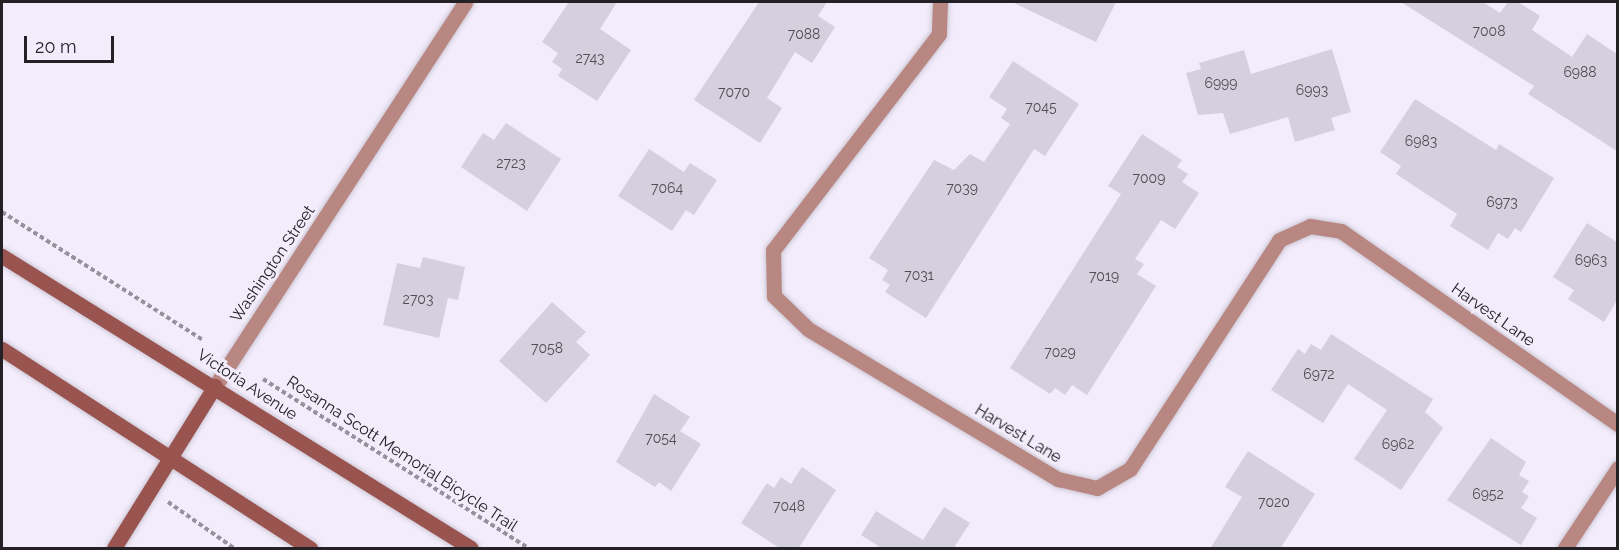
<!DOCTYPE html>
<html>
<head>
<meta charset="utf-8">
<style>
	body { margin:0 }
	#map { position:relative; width:1619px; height:550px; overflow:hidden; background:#f2ecfb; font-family:Raleway,sans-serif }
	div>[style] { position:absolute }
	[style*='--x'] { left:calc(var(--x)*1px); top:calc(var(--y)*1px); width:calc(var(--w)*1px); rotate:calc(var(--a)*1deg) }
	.building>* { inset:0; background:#d5d0de }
	.path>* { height:4px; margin-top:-2px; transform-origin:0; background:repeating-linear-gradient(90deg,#96919c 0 4.5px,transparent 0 7.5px) }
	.roads { filter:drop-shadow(0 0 2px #cdc7d5) drop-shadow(0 0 2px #cdc7d5) }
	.minor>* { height:15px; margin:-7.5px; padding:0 7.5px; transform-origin:7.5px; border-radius:7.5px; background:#b98782 }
	.tertiary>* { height:15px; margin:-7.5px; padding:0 7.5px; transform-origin:7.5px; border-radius:7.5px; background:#b98782 }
	.secondary>* { height:15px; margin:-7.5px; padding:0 7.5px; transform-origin:7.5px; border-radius:7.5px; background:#9a544f }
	span { translate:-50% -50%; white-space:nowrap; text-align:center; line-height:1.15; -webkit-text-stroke:6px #f2ecfb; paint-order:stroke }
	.number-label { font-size:14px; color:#504d54 }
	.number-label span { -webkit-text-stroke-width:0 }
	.street-label { font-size:16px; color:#232126 }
	.frame { position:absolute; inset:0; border:3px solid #232126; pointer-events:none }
	.scale { position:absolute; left:24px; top:36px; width:90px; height:27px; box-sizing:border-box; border:3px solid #232126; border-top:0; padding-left:8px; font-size:18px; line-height:21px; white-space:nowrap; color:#232126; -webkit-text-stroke:4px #f2ecfb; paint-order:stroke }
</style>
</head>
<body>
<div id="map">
	<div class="building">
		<i style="clip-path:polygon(569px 2px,617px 2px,600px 29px,631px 50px,597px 101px,558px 76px,562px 69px,552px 62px,558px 53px,542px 42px)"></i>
		<i style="clip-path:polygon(759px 2px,827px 2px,818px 16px,835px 27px,812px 63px,795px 52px,767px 98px,782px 108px,760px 143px,694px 100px)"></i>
		<i style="clip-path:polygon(1012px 2px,1116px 2px,1096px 42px)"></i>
		<i style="clip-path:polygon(1401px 2px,1483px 2px,1500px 13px,1508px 2px,1518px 2px,1540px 16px,1532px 30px,1572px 57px,1587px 34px,1617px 54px,1617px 151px,1528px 94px,1534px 86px)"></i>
		<i style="clip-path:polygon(1332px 49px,1351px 112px,1331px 118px,1335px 130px,1295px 142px,1288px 117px,1230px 134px,1223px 113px,1198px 115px,1186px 73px,1201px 69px,1199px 63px,1244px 50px,1251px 74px)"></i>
		<i style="clip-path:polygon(1013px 61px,1079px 104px,1045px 156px,1034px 149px,926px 318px,885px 292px,890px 285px,882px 280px,888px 270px,869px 258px,934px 160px,954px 170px,970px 154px,984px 162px,1010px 124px,1001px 118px,1007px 109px,989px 97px)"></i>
		<i style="clip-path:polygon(1415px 99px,1496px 150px,1499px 144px,1554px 178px,1521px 232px,1515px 228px,1508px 239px,1498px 233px,1488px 250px,1450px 226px,1457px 214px,1396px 174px,1401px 166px,1380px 152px)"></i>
		<i style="clip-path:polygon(506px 123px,561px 159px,527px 211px,461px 167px,483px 133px,494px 140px)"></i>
		<i style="clip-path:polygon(1142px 134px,1182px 160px,1177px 167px,1188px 174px,1182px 182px,1199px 193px,1175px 229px,1161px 220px,1135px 259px,1144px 264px,1137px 274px,1156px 286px,1087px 395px,1072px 385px,1065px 395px,1055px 388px,1050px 394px,1010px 368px,1121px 194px,1108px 186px)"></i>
		<i style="clip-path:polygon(649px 149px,684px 172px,690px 163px,717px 180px,694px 215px,686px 210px,672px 231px,618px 196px)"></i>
		<i style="clip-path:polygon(1587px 223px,1617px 242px,1617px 300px,1604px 322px,1568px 299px,1574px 290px,1553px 277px)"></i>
		<i style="clip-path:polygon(423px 257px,465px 267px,458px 300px,448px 298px,439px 338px,383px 325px,397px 263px,420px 268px)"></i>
		<i style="clip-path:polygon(552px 302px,586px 332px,576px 342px,590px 355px,546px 403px,499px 361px)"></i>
		<i style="clip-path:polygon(1331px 334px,1433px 399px,1425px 412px,1443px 428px,1401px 490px,1354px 459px,1387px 410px,1348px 384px,1323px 423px,1271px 390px,1298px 349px,1305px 354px,1311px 344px,1321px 350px)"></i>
		<i style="clip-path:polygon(654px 394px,690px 417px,680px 431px,701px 444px,671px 491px,659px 482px,655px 487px,616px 462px)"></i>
		<i style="clip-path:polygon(1491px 438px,1526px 462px,1519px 475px,1529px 481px,1522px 492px,1529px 496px,1521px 508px,1537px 518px,1521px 545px,1447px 500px)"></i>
		<i style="clip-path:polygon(1248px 451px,1315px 494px,1280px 549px,1210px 549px,1242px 497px,1225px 487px)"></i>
		<i style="clip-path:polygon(802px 467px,836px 490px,798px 549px,781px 549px,741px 523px,767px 483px,774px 488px,781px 477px,791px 484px)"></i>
		<i style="clip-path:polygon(944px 507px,970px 523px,953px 549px,883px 549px,861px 535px,876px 511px,923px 540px)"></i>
	</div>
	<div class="path">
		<i style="--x:2;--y:212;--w:238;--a:32.5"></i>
		<i style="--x:263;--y:379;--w:314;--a:32.5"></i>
		<i style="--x:168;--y:502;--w:80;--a:34.9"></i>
	</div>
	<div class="roads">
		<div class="minor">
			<i style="--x:940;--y:2;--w:32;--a:92"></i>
			<i style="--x:939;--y:34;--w:272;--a:127.5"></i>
			<i style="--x:773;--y:250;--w:46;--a:88.8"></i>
			<i style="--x:774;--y:296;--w:47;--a:44.1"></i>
			<i style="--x:808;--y:329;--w:292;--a:31"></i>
			<i style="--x:1058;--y:479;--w:40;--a:13"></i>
			<i style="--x:1097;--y:488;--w:38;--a:-30"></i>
			<i style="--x:1130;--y:469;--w:273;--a:-56.9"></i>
			<i style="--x:1279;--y:240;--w:34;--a:-24"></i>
			<i style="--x:1310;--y:226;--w:31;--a:9"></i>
			<i style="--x:1341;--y:231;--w:338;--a:34.9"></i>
			<i style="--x:1565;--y:548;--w:96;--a:-56.5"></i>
		</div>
		<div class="tertiary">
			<i style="--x:215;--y:386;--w:458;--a:-56.9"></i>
		</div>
		<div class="secondary">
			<i style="--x:2;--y:256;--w:552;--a:31.91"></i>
			<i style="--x:2;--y:349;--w:367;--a:32.9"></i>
			<i style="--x:114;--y:548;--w:191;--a:-58.1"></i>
		</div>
	</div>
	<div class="number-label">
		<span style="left:1489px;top:31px">7008</span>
		<span style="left:804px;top:34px">7088</span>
		<span style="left:590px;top:58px">2743</span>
		<span style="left:1580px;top:72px">6988</span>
		<span style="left:1221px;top:83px">6999</span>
		<span style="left:1312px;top:90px">6993</span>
		<span style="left:734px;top:92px">7070</span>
		<span style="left:1041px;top:107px">7045</span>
		<span style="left:1421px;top:141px">6983</span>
		<span style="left:511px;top:163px">2723</span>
		<span style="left:1149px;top:178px">7009</span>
		<span style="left:667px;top:188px">7064</span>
		<span style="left:962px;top:188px">7039</span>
		<span style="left:1502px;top:202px">6973</span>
		<span style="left:1591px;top:260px">6963</span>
		<span style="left:919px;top:275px">7031</span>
		<span style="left:1104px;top:276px">7019</span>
		<span style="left:418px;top:299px">2703</span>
		<span style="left:547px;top:348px">7058</span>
		<span style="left:1060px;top:352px">7029</span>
		<span style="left:1319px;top:374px">6972</span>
		<span style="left:661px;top:438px">7054</span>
		<span style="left:1398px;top:444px">6962</span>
		<span style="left:1488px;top:494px">6952</span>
		<span style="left:1274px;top:502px">7020</span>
		<span style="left:789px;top:506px">7048</span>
	</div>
	<div class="street-label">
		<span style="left:273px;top:264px;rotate:-56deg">Washington Street</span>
		<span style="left:1493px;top:315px;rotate:35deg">Harvest Lane</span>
		<span style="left:247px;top:385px;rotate:33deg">Victoria Avenue</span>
		<span style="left:1018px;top:434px;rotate:31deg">Harvest Lane</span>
		<span style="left:402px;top:454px;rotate:33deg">Rosanna Scott Memorial Bicycle Trail</span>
	</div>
	<div class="frame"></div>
	<div class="scale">20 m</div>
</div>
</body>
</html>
